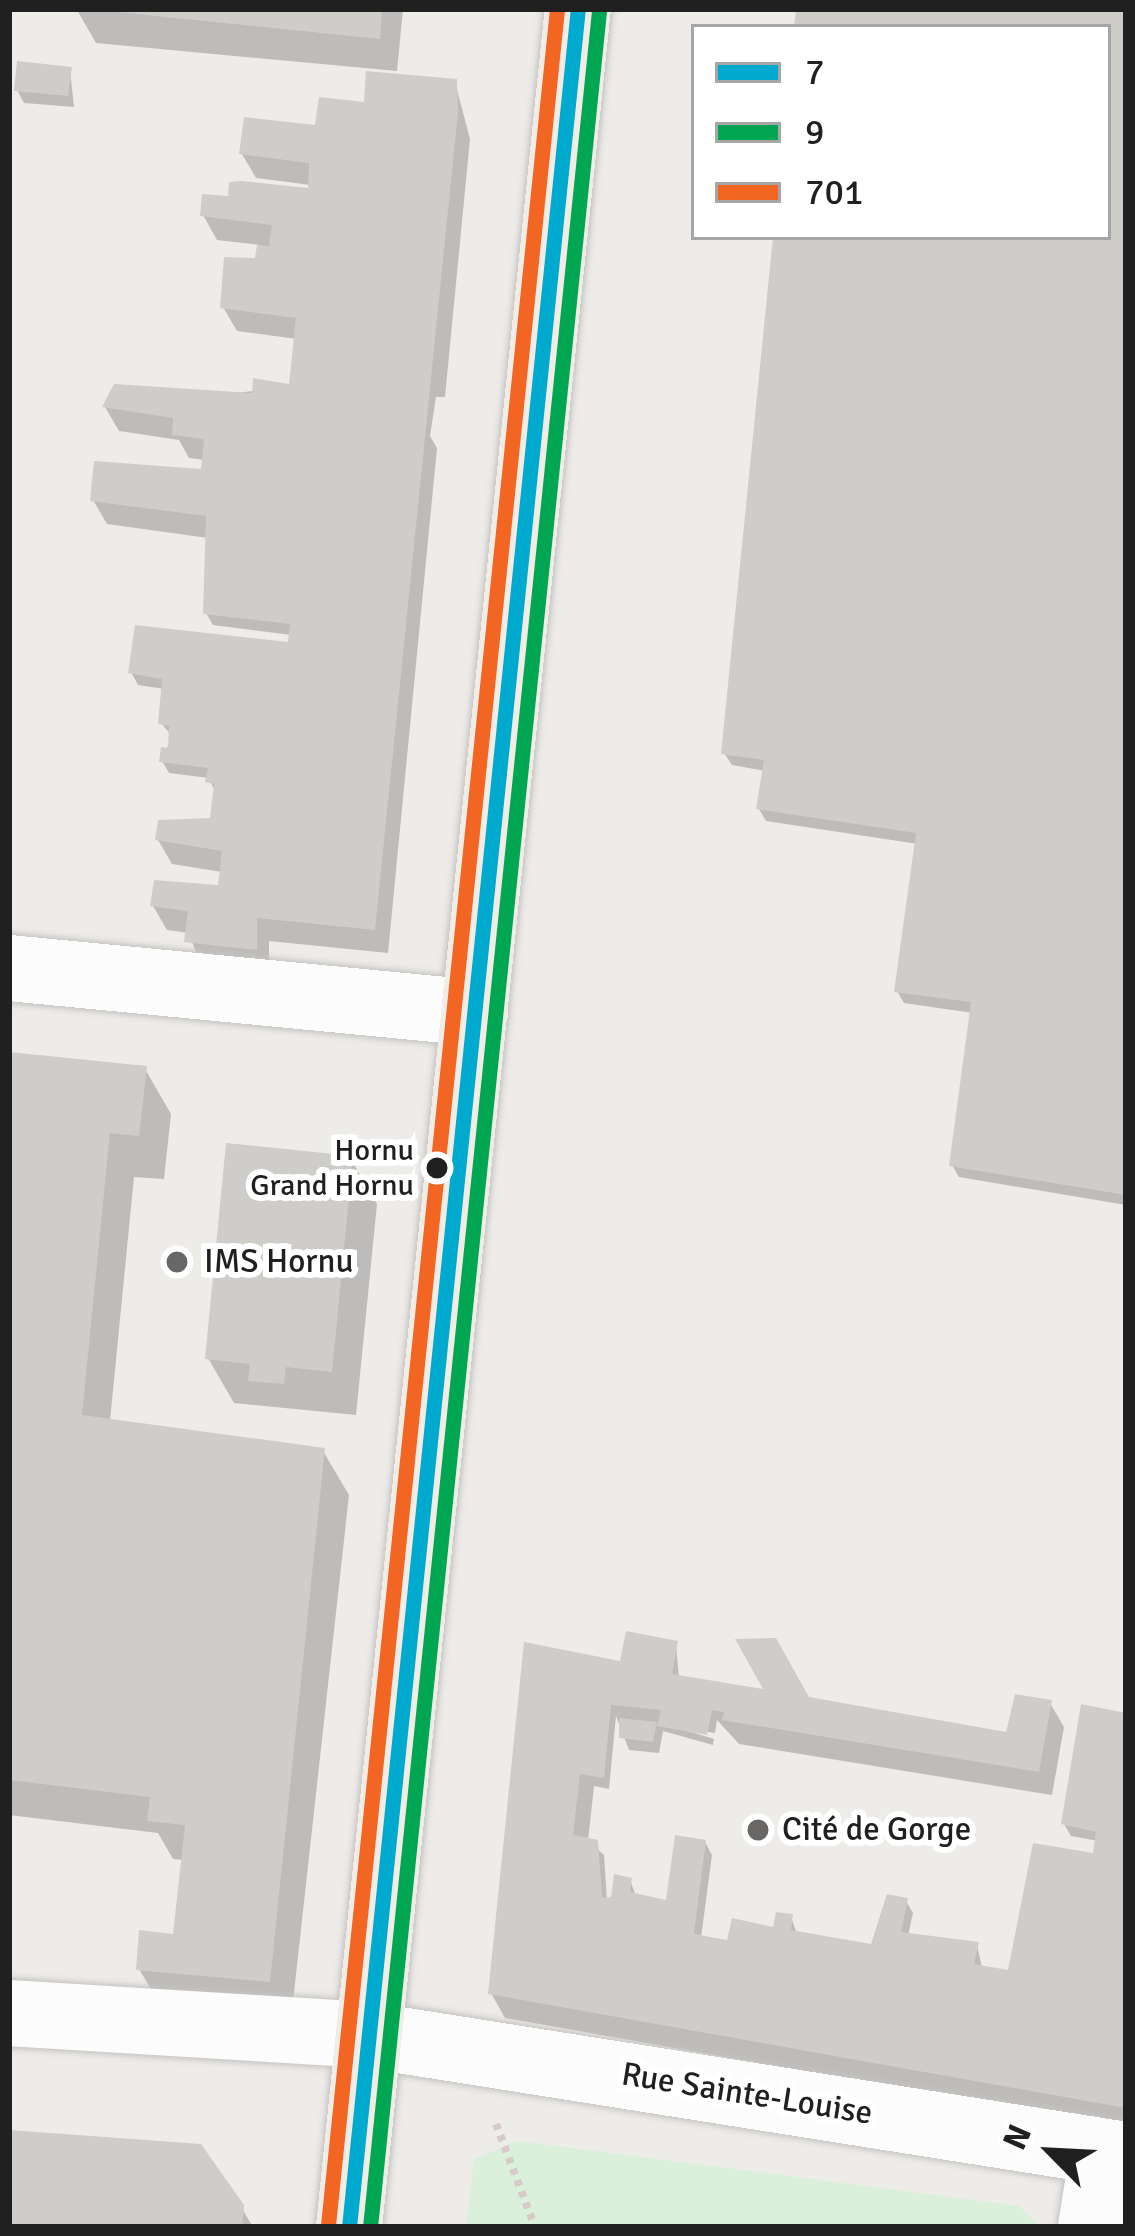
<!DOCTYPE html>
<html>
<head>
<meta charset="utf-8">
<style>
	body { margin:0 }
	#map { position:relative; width:1135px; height:2236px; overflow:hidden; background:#eeece9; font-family:Signika,sans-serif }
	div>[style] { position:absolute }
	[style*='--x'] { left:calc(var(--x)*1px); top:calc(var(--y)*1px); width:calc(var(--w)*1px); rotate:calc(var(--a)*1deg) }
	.park>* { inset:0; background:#daf0db }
	.shadow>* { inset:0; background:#0003 }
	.building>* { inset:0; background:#cecdca }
	.path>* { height:8px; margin-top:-4px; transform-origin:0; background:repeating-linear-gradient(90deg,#d6cbc9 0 6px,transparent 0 12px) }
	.roads { filter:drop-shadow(0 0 3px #c4c3c1) drop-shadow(0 0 3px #c4c3c1) }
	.minor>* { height:66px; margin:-33px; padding:0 33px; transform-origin:33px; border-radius:33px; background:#fcfcfc }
	.major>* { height:66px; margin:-33px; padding:0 33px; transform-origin:33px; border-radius:33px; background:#f1ede6 }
	.bus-1>* { height:15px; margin:-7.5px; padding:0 7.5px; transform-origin:7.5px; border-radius:7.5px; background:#00a9ce }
	.bus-2>* { height:15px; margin:-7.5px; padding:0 7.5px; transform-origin:7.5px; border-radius:7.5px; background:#00a651 }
	.bus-3>* { height:15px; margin:-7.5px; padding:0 7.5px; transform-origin:7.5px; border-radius:7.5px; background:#f26522 }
	.dots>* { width:33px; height:33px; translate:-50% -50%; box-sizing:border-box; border:6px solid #fff; border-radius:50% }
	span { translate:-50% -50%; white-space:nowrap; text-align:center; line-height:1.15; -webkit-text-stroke:12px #fff; paint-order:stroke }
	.bus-label { font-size:30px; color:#202020 }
	.right { translate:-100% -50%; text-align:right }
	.poi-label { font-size:33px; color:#202020 }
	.left { translate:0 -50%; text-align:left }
	.street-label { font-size:33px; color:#202020 }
	.frame { position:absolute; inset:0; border:12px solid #202020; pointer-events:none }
	.legend { position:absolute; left:691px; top:24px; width:420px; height:216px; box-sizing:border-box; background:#fff; border:3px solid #a6a6a6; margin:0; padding:15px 21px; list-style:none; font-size:36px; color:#202020 }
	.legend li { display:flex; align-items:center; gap:24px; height:60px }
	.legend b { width:60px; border:3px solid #a6a6a6 }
	.north { position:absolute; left:991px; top:2092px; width:120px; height:120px; -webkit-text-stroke:9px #fff; paint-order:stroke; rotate:294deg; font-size:33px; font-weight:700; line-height:48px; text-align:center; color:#202020 }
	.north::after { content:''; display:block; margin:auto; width:42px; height:54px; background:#202020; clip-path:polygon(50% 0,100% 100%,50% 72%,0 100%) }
</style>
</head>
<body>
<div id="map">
	<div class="park">
		<i style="clip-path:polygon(518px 2141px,1020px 2206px,1039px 2227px,466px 2227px,474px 2159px)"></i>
	</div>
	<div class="shadow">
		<i style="clip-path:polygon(403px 9px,397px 71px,96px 43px,77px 10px)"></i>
		<i style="clip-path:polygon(798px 9px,1126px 9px,1126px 1205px,959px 1177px,952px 1165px,973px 1013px,904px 1003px,897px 991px,918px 844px,766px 821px,759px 809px,765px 771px,732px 765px,724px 753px,776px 237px,1108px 237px,1108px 27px,797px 27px)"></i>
		<i style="clip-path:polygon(70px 70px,74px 107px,24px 103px,17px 90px)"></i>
		<i style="clip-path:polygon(455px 82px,470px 139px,445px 397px,436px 397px,430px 436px,437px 448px,388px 953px,269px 941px,269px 973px,201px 966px,189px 933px,167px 930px,153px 906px,220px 888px,222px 872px,172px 864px,158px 840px,213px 821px,216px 794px,209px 778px,169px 773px,162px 761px,172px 736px,161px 723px,164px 689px,138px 685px,131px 672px,290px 646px,291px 635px,213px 625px,206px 613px,208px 538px,107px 524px,93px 500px,204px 472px,205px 460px,189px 458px,179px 440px,119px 431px,105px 407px,292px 387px,297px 339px,237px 331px,223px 307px,257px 261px,260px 245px,217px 240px,203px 215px,311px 192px,311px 185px,256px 178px,242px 154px,367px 105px)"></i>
		<i style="clip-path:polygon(9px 1055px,145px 1069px,171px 1114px,164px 1179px,134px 1177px,110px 1421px,323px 1451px,349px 1495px,291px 2020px,162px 2008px,139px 1969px,175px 1937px,184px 1860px,173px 1859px,158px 1833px,9px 1815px)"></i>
		<i style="clip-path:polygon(351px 1159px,377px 1204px,356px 1415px,234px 1403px,208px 1358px)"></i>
		<i style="clip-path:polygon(676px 1644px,679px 1678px,1009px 1736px,1050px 1703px,1064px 1727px,1052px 1795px,739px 1744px,717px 1720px,715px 1733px,665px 1724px,714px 1739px,713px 1745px,663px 1731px,659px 1753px,629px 1750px,616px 1716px,609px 1789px,594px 1786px,588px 1841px,604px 1855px,607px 1900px,630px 1880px,636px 1896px,668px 1903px,705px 1842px,712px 1855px,701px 1938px,730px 1944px,776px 1930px,791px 1917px,797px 1934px,873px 1948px,906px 1901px,913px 1913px,908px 1936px,977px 1945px,982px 1968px,1010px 1973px,1095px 1856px,1098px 1841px,1071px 1836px,1064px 1824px,1126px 1715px,1126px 2128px,505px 2018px,491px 1993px,622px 1665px)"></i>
		<i style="clip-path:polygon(9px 2131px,241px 2207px,253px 2227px,9px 2227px)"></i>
	</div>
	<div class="building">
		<i style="clip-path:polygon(88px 9px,382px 9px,380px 39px)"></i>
		<i style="clip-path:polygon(796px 9px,1126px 9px,1126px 1195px,949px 1166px,971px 1002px,894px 992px,916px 833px,756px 809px,764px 760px,721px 754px,773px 237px,1108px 237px,1108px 27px,794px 27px)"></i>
		<i style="clip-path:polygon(17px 61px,72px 67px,68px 96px,14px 91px)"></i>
		<i style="clip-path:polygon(366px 71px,457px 79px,458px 112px,375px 930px,257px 918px,257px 950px,184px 942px,188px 911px,150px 906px,154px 880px,218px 885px,222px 851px,155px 840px,158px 820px,210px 818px,214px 784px,205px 782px,208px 768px,159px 762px,161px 747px,168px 748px,169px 726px,158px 724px,162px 679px,128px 673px,135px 625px,288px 642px,290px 624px,203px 614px,206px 516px,90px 501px,94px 461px,201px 469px,204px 439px,172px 435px,173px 418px,102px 407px,114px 384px,252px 393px,253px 378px,289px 384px,296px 318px,220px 308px,224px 257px,255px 258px,257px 245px,269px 246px,272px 225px,200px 216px,202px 194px,228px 196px,229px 182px,241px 181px,308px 188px,309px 163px,239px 154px,244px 117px,315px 125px,319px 97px,364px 102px)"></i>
		<i style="clip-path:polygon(9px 1052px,147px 1066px,139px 1136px,110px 1133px,82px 1415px,325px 1448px,270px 1982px,136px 1970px,139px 1930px,173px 1934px,185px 1825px,147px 1821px,150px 1797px,9px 1780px)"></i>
		<i style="clip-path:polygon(226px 1143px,353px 1156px,332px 1372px,286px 1367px,284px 1384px,248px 1381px,250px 1364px,205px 1359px)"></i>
		<i style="clip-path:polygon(626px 1631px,678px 1641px,672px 1674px,763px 1689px,735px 1639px,776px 1638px,809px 1697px,1006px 1732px,1015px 1694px,1052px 1700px,1039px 1772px,722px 1720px,724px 1712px,712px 1710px,707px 1735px,657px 1726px,661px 1710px,611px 1705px,604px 1778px,580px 1774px,573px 1835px,598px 1840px,602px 1897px,611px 1898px,614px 1874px,632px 1878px,630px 1892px,666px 1900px,675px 1835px,706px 1840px,694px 1934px,727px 1940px,732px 1918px,773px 1927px,776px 1912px,793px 1914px,791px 1930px,871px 1944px,887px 1894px,908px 1898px,901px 1932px,979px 1942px,974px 1964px,1008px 1970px,1033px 1843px,1093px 1853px,1096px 1832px,1061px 1824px,1081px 1704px,1126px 1713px,1126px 2108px,488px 1994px,524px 1642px,620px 1661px)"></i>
		<i style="clip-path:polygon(619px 1718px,657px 1722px,653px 1742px,619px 1738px)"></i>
		<i style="clip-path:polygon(9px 2130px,201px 2144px,244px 2205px,242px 2227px,9px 2227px)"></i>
	</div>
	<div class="path">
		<i style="--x:496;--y:2124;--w:110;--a:69.3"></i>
	</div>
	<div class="roads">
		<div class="minor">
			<i style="--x:9;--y:968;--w:468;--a:5.5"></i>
			<i style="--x:9;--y:2013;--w:360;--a:3.5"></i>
			<i style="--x:368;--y:2035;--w:767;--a:9"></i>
			<i style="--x:1091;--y:2227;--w:76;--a:-80.9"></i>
		</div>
		<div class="major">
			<i style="--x:349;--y:2227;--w:2230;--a:-84.11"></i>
		</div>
	</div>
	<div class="bus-1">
		<i style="--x:349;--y:2227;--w:2230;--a:-84.11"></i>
	</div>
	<div class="bus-2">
		<i style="--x:370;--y:2227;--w:2228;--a:-84.1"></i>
	</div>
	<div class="bus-3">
		<i style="--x:328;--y:2225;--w:2228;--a:-84.1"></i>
	</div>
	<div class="dots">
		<i style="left:437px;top:1168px;background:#202020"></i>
		<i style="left:177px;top:1262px;background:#686766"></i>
		<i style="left:758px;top:1830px;background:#686766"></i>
	</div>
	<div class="bus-label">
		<span class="right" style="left:414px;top:1168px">Hornu<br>Grand Hornu</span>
	</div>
	<div class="poi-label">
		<span class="left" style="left:204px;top:1262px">IMS Hornu</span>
		<span class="left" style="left:782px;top:1830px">Cité de Gorge</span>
	</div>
	<div class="street-label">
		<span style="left:747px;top:2094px;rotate:9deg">Rue Sainte-Louise</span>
	</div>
	<div class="frame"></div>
	<ul class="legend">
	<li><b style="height:15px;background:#00a9ce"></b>7</li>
	<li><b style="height:15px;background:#00a651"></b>9</li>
	<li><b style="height:15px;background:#f26522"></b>701</li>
	</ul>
	<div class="north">N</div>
</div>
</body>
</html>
